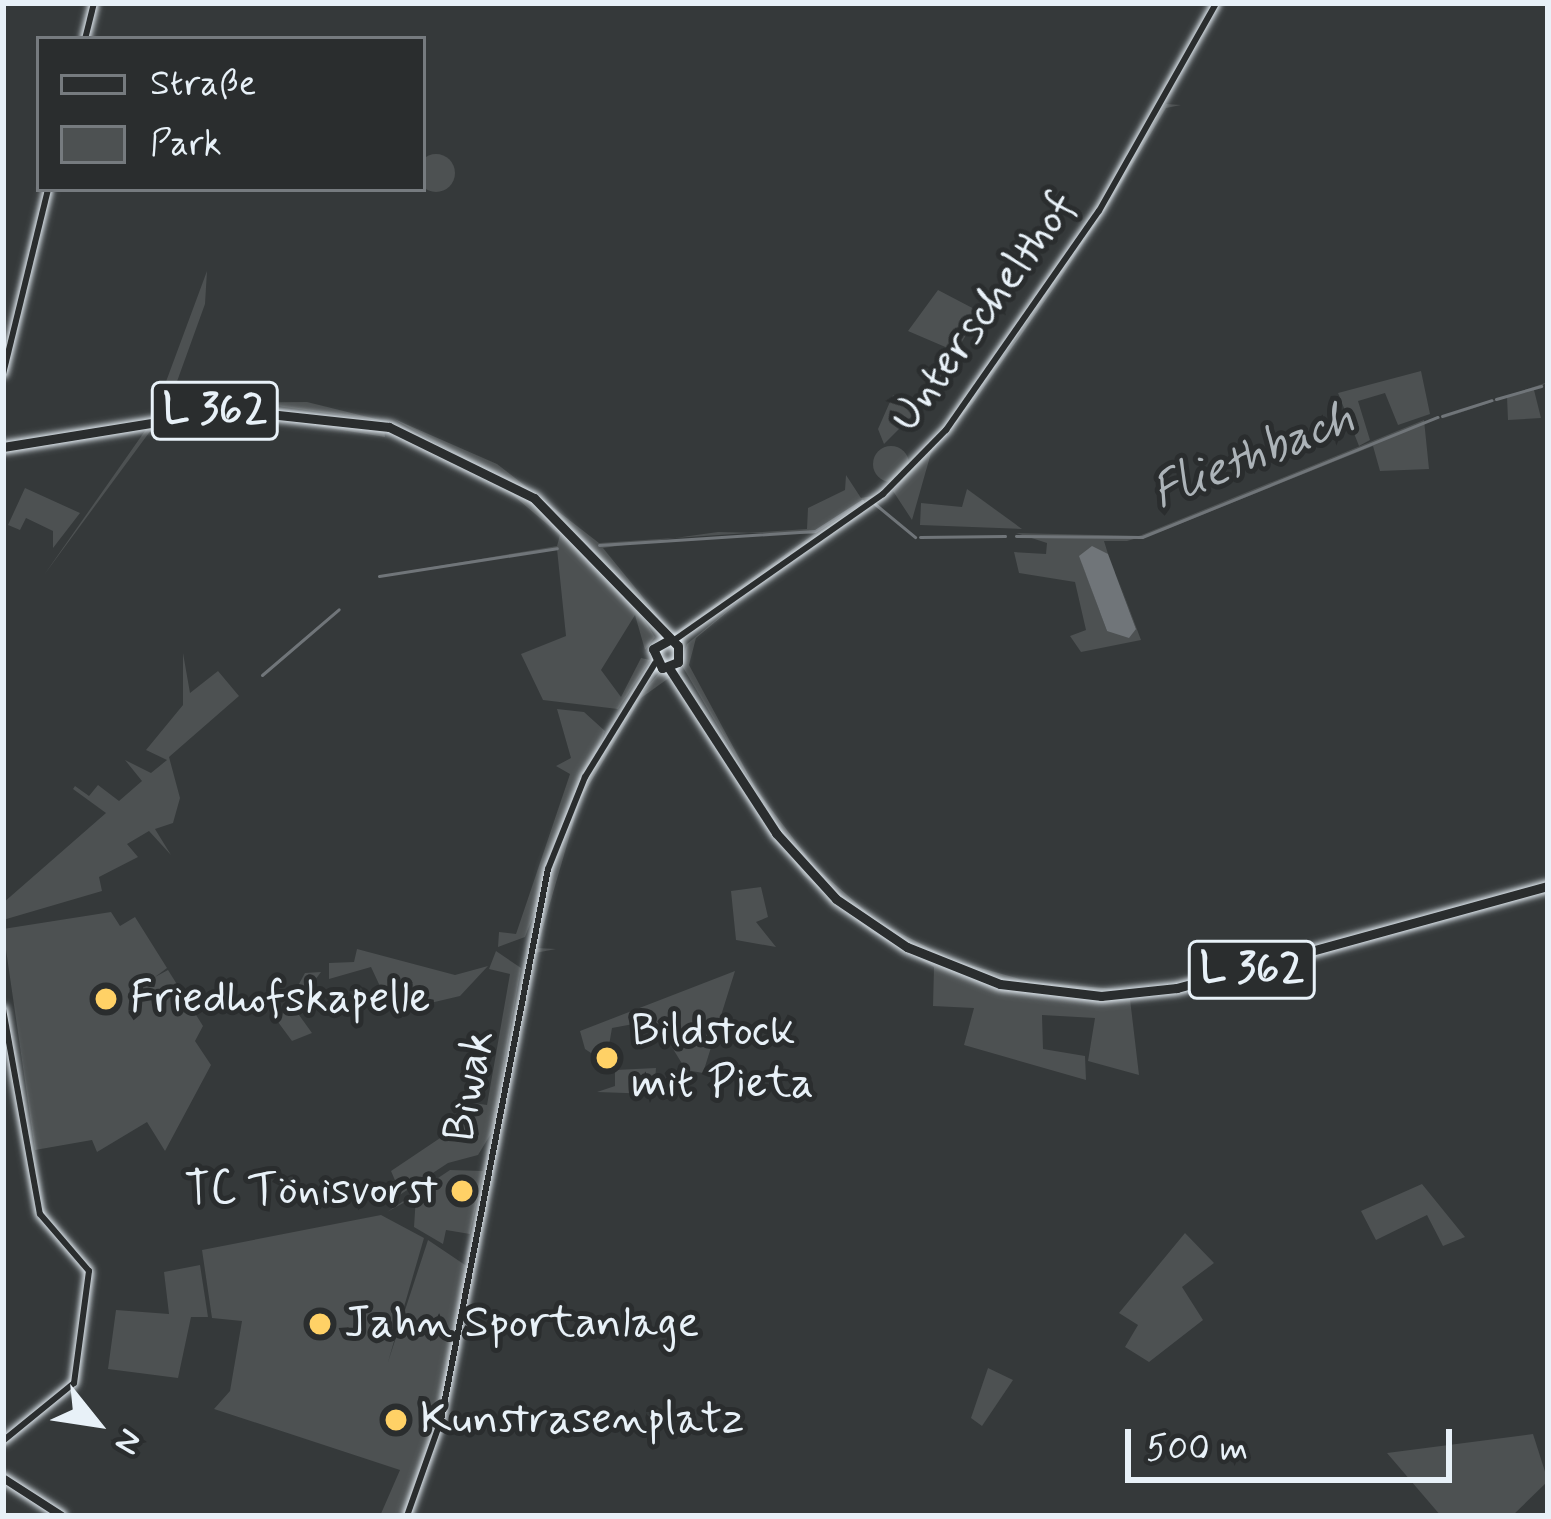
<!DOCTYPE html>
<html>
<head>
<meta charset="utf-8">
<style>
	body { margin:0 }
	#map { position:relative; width:1551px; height:1519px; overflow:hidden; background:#35393a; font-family:Mynerve,sans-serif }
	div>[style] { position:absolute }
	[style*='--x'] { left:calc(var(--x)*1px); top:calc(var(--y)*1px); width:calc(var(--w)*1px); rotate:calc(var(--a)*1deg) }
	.green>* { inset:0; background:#4d5152 }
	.round { border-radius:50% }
	.water>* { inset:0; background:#707579 }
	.stream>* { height:3px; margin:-1.5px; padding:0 1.5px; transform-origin:1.5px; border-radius:1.5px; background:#707579 }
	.roads { filter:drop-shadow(0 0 3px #e8f1f8) drop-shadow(0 0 3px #e8f1f8) }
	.tertiary>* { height:6px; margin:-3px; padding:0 3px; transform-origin:3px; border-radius:3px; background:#2a2d2e }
	.secondary>* { height:8px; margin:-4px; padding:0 4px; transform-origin:4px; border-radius:4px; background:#2a2d2e }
	.primary>* { height:9px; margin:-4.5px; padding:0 4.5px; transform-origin:4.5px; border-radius:4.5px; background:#2a2d2e }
	.dots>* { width:33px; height:33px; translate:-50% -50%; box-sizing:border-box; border:6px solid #2a2d2e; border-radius:50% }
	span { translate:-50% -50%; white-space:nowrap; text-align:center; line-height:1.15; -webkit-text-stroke:10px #2a2d2e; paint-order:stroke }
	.shield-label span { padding:3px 9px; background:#2a2d2e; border:3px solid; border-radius:9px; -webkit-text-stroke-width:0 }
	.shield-label { font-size:42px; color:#e8f1f8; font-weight:700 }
	.street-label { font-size:45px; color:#e8f1f8 }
	.poi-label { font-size:45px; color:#e8f1f8 }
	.left { translate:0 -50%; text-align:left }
	.right { translate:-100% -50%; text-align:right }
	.water-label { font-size:48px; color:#acb3b8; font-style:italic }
	.frame { position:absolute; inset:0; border:6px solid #e8f1f8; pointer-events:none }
	.legend { position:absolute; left:36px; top:36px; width:390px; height:156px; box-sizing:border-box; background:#2a2d2e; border:3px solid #767b7f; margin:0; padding:15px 21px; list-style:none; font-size:36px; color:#e8f1f8 }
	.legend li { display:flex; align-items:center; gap:24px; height:60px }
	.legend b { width:60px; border:3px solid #767b7f }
	.north { position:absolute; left:36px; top:1363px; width:120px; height:120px; -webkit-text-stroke:9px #2a2d2e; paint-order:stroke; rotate:120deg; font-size:33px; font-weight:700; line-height:48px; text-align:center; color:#e8f1f8 }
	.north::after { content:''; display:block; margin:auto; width:42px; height:54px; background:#e8f1f8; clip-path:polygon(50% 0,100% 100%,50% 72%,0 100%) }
	.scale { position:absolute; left:1125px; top:1429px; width:327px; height:54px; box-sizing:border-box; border:6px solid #e8f1f8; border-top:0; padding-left:15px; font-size:36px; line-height:42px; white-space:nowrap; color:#e8f1f8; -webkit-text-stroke:9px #2a2d2e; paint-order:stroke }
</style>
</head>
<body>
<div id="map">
	<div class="green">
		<i style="clip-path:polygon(1166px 104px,1181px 105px,1166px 108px,1109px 204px,1054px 288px,973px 403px,931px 453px,912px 520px,893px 491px,1016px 340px)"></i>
		<i class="round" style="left:417px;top:154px;width:38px;height:38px"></i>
		<i style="clip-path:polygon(207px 271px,205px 304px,175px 387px,222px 403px,307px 402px,384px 421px,277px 406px,154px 414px)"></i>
		<i style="clip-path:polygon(938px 290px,980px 312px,925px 403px,884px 444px,878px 429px,893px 395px,916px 404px,950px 349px,908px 331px)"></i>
		<i style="clip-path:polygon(1421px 371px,1430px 414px,1398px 425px,1385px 393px,1358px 401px,1370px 440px,1359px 446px,1338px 393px)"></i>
		<i style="clip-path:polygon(1548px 382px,1534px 390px,1541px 418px,1508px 420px,1507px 397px,1429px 423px)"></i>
		<i style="clip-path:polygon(266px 411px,346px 420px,384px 428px,385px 437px,249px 415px,154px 426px,44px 575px,147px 428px,3px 451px,172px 419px)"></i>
		<i style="clip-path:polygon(evenodd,394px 419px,497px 464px,599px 543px,807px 529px,808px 508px,845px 490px,846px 475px,861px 498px,878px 495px,677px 640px,553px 509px,394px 419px,718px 532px,814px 534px,673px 634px,603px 548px,718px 532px)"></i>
		<i style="clip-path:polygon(1424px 420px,1429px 469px,1380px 471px,1373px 446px,1162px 531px,1127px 541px,1104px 541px,1108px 554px,1082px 563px,1107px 631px,1136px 629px,1115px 571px,1141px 640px,1081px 652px,1070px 636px,1086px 630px,1075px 582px,1019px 573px,1014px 552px,1046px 554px,1047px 543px,1016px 533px,1139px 536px)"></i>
		<i style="clip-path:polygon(391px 431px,471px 462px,550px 513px,622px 586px,655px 637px,645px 650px,635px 615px,601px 670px,621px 697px,641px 658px,650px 660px,618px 709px,543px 700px,521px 654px,566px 636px,557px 549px,379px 576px,557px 546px,560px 535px,494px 479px)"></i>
		<i class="round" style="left:873px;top:446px;width:36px;height:36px"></i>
		<i style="clip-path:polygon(25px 488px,80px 513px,53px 548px,53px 531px,26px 518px,20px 530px,8px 525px)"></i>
		<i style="clip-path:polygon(967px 489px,1022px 529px,920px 525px,921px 503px,962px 507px)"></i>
		<i style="clip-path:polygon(765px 580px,696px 638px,689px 665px,756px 789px,815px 867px,877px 921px,952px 960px,1030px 982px,1129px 990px,1053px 991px,982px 976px,915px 949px,850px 907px,788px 844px,681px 664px,687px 644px)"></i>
		<i style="clip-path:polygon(183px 653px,190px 693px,218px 671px,239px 696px,169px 757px,180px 798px,173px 823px,155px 829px,171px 855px,149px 831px,127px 844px,138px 857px,99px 877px,102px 891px,3px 920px,3px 903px,106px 813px,73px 789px,75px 786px,89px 796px,98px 785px,119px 801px,142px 781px,125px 760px,151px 773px,167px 760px,146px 750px,183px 705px)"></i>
		<i style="clip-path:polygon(672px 671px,820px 887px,874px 930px,968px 977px,1130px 999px,1139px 1075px,1088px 1061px,1095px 1018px,1042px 1015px,1043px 1049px,1085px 1056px,1086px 1080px,964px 1045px,974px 1008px,933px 1006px,934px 967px,871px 932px,803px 875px,673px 675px,641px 698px,580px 800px,537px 948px,556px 949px,535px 953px,546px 884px,579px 793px,629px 708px,660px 672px)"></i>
		<i style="clip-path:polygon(557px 709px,584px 712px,605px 731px,525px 937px,498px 947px,499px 932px,516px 934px,570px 774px,556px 766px,571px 758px)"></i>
		<i style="clip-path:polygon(761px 887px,768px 917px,756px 922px,776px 947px,736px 940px,731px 891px)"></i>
		<i style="clip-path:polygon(111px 912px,120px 926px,135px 917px,167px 968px,155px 977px,168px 970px,203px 1026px,195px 1041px,211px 1065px,165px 1151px,147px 1122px,97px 1152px,92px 1140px,35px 1150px,3px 929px)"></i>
		<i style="clip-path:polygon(357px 949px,455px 975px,488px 966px,460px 996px,392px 1012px,371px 967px,329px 979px,329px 963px,354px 962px)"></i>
		<i style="clip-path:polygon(496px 951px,521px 968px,492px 1132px,478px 1155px,448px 1163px,392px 1200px,386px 1200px,400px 1192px,391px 1171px,458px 1126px,467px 1102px,487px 1105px,510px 974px,489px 969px)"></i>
		<i style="clip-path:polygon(735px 971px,703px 1073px,686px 1070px,655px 1020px,612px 1028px,606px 1063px,585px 1049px,580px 1031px)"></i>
		<i style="clip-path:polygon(321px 972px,294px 1008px,312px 1033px,292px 1041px,278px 1022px,305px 973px)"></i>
		<i style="clip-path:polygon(656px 1068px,654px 1094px,597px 1092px,615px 1086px,615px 1070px)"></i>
		<i style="clip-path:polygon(450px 1170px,483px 1171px,470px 1234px,446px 1230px,443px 1244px,414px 1227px,416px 1196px,387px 1212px)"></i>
		<i style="clip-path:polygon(1422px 1184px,1465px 1237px,1443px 1246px,1427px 1215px,1376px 1240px,1361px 1211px)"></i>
		<i style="clip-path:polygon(381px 1215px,424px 1238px,388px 1362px,428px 1240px,468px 1267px,435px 1434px,405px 1516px,380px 1516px,400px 1470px,214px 1409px,230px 1391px,242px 1321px,212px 1318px,202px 1250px)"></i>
		<i style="clip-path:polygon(1185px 1233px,1214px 1263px,1182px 1287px,1203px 1320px,1149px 1362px,1125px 1347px,1138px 1325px,1119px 1313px)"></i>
		<i style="clip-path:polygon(200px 1265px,208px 1317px,191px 1317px,178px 1378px,108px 1369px,116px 1310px,169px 1314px,164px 1272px)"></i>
		<i style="clip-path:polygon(988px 1368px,1013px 1380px,982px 1426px,971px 1418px)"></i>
		<i style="clip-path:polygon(1533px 1434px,1548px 1481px,1512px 1516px,1441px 1516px,1387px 1453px)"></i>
	</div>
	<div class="water">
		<i style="clip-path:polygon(1092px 546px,1108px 554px,1136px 629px,1129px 638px,1107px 631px,1079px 556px)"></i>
	</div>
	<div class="stream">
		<i style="--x:1496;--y:399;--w:47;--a:-16.1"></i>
		<i style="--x:1442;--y:416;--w:52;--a:-17.7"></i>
		<i style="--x:875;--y:504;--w:52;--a:39.5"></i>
		<i style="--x:1016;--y:536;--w:126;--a:0.5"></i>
		<i style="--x:1142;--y:537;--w:319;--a:-22.1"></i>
		<i style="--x:920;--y:537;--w:85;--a:-0.7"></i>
		<i style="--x:599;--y:545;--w:216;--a:-3.7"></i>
		<i style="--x:815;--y:531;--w:56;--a:-32.6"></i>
		<i style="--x:379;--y:576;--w:180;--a:-8.9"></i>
		<i style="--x:262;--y:675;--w:101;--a:-40.6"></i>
	</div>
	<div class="roads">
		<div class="tertiary">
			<i style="--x:85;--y:39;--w:37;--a:-76"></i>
			<i style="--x:3;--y:374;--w:190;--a:-76.3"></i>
			<i style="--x:673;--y:641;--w:256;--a:-35"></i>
			<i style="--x:883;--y:494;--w:90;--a:-45.5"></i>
			<i style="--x:946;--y:430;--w:267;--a:-55.1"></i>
			<i style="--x:1099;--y:211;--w:239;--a:-60.6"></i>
			<i style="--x:3;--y:1009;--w:208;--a:79.8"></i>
			<i style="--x:40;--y:1214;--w:75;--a:49.3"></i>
			<i style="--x:89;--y:1271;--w:113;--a:97.6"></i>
			<i style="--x:74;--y:1383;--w:92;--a:140.8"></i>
			<i style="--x:407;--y:1516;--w:102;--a:-70.5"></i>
			<i style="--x:441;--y:1420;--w:561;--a:-79.01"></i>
			<i style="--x:548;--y:869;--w:99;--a:-68.1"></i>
			<i style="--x:585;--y:777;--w:134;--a:-58.4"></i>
		</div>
		<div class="secondary">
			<i style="--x:3;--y:1478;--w:70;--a:32.8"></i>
		</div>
		<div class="primary">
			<i style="--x:3;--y:447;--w:232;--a:-9.2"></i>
			<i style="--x:232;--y:410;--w:158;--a:6.2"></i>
			<i style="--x:389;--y:427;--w:161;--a:26.1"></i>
			<i style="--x:534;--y:498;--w:206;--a:45.8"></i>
			<i style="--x:678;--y:646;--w:16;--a:90"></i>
			<i style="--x:678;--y:662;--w:17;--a:159"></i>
			<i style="--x:662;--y:668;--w:21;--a:-115"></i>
			<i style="--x:653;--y:649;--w:18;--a:-29"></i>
			<i style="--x:669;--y:668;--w:197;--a:57"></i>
			<i style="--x:776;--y:833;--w:89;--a:47.7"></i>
			<i style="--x:836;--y:899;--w:86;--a:34.1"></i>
			<i style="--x:907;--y:947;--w:100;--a:21.7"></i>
			<i style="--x:1000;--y:984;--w:102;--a:6.8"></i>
			<i style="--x:1101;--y:996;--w:76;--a:-6"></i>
			<i style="--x:1177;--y:988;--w:385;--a:-15.4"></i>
		</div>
	</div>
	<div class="dots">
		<i style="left:106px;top:999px;background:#ffd166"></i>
		<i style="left:607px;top:1058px;background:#ffd166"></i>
		<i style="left:462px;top:1191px;background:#ffd166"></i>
		<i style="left:320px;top:1324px;background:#ffd166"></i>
		<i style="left:396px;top:1420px;background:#ffd166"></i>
	</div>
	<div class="shield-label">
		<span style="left:215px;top:411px">L 362</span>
		<span style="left:1252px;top:970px">L 362</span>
	</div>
	<div class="street-label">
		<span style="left:984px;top:312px;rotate:-54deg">Unterschelthof</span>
		<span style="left:470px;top:1086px;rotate:-79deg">Biwak</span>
	</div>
	<div class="poi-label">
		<span class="left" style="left:130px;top:999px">Friedhofskapelle</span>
		<span class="left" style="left:631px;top:1058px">Bildstock<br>mit Pieta</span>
		<span class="right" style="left:438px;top:1191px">TC Tönisvorst</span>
		<span class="left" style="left:344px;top:1324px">Jahn Sportanlage</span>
		<span class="left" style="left:420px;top:1420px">Kunstrasenplatz</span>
	</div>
	<div class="water-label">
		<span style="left:1253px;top:456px;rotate:-22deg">Fliethbach</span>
	</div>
	<div class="frame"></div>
	<ul class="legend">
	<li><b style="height:15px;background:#2a2d2e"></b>Straße</li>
	<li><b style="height:33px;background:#4d5152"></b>Park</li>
	</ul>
	<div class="north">N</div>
	<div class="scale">500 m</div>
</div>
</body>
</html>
